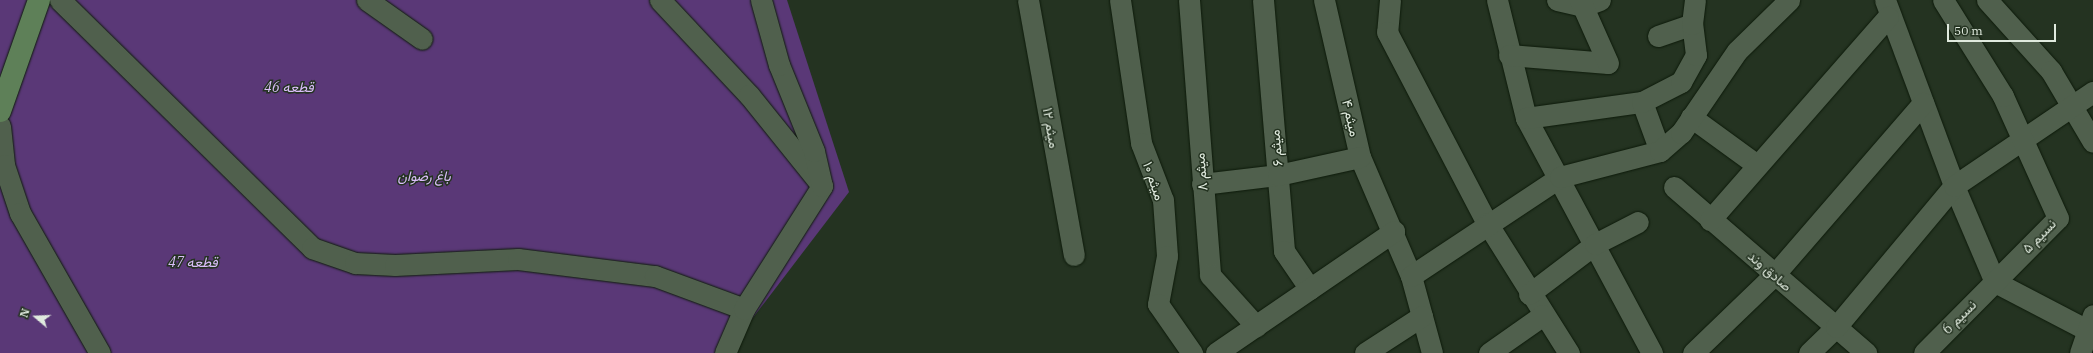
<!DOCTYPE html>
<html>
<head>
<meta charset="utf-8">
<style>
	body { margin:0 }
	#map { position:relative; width:2093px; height:353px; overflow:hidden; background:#243321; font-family:"IBM Plex Serif",Vazirmatn,serif }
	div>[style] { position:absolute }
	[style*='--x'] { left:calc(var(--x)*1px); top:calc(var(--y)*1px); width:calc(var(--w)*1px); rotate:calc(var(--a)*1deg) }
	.green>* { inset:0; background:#5a3877 }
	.roads { filter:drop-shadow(0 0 1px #0d1a0a) drop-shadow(0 0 1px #0d1a0a) }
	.minor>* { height:21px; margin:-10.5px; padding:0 10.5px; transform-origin:10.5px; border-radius:10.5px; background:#50604d }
	.major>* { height:22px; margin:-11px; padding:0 11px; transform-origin:11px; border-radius:11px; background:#5e8058 }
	span { translate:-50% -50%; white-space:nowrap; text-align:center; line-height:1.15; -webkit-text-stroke:3px #243321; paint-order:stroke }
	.park-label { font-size:14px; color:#dbbefa; font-style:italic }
	.street-label { font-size:14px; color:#e0eade }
	.north { position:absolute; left:16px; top:297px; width:40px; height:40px; -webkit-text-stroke:3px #243321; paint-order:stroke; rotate:289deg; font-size:11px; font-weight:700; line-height:16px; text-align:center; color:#e0eade }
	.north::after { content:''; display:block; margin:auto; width:14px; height:18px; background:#e0eade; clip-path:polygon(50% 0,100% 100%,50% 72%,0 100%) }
	.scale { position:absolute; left:1947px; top:24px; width:109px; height:18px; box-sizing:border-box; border:2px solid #e0eade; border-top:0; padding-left:5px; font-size:12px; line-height:14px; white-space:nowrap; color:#e0eade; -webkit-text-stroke:3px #243321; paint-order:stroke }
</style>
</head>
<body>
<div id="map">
	<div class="green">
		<i style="clip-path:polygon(0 0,787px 0,849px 192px,726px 353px,0 353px)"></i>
	</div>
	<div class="roads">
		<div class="minor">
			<i style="--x:60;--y:0;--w:354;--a:44.5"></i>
			<i style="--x:312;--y:248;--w:46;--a:19.2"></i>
			<i style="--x:355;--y:263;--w:40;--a:2.9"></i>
			<i style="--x:395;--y:265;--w:123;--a:-2.8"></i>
			<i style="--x:518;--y:259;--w:138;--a:7.1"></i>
			<i style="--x:655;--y:276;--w:95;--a:20.3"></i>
			<i style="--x:367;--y:0;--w:67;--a:35.3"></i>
			<i style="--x:660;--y:0;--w:130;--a:46.9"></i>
			<i style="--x:749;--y:95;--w:112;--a:51.2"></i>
			<i style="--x:1028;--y:0;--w:259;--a:79.8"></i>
			<i style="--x:1120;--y:0;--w:145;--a:81.6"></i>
			<i style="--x:1141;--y:143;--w:61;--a:68.9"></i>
			<i style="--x:1163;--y:200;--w:56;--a:85.9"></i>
			<i style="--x:1167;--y:256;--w:49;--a:100.6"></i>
			<i style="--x:1158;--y:304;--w:60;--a:55.2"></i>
			<i style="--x:1189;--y:0;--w:276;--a:85.6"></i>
			<i style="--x:1210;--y:275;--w:69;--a:48"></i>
			<i style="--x:1263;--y:0;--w:252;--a:85.2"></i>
			<i style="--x:1284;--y:251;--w:46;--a:55.6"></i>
			<i style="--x:1324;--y:0;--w:161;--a:77.1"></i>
			<i style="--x:1360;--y:157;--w:129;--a:66.8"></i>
			<i style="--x:1411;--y:276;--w:80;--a:74.7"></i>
			<i style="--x:1390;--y:0;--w:32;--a:95"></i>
			<i style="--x:1387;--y:32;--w:216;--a:62.4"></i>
			<i style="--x:1487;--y:223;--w:154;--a:57.8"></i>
			<i style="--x:1497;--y:0;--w:122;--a:76.2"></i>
			<i style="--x:1526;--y:118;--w:267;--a:61.8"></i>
			<i style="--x:1557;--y:0;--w:28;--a:13"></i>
			<i style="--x:1584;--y:6;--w:17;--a:-21"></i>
			<i style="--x:1885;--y:0;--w:198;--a:69.6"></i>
			<i style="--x:1954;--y:186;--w:104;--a:66.9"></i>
			<i style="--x:1987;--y:0;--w:96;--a:48"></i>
			<i style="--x:2051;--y:71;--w:82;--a:59.4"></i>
			<i style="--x:1658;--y:36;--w:36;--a:-19"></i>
			<i style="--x:1509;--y:55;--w:99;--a:4.6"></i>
			<i style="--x:1608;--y:63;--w:69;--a:-114"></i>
			<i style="--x:1691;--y:117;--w:82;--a:36"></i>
			<i style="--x:1526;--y:118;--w:117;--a:-7.9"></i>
			<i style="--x:0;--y:126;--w:39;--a:84"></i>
			<i style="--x:4;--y:165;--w:51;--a:71.6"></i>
			<i style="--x:20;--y:213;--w:161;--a:60.3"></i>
			<i style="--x:1660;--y:151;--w:52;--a:-110.2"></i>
			<i style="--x:1642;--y:102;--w:44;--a:-27.1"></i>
			<i style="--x:1681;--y:82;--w:31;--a:-61"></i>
			<i style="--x:1696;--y:55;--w:31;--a:-97"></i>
			<i style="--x:1692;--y:24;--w:24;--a:-83"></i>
			<i style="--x:1202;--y:184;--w:77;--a:-6.8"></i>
			<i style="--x:1278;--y:175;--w:84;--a:-12.4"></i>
			<i style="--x:1674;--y:187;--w:254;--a:40.8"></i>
			<i style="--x:1710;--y:220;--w:270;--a:-48.8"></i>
			<i style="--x:1411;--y:276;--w:179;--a:-33.6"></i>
			<i style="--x:1560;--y:177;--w:103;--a:-14.6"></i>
			<i style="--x:1660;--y:151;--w:28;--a:-41"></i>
			<i style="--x:1681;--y:133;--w:99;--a:-55.7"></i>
			<i style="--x:1737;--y:51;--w:73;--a:-44.4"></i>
			<i style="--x:1995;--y:282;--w:110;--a:27.5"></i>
			<i style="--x:1529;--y:294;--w:83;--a:-37.1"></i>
			<i style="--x:1595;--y:244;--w:48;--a:-27.1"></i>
			<i style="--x:725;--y:353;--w:48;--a:-66.6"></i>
			<i style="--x:744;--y:309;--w:146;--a:-57.6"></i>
			<i style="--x:822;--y:186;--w:36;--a:-103"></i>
			<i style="--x:814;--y:151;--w:93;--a:-112.1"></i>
			<i style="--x:779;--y:65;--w:67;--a:-105.5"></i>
			<i style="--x:1216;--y:353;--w:216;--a:-34.4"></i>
			<i style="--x:1365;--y:353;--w:68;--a:-33"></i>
			<i style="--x:1489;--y:353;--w:66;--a:-35.1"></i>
			<i style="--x:1693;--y:353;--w:112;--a:-43.9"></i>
			<i style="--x:1774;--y:275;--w:228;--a:-49.1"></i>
			<i style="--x:1809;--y:353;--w:37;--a:-44"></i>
			<i style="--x:1836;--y:327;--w:184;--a:-50.1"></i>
			<i style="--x:1954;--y:186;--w:168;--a:-34.1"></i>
			<i style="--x:1924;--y:353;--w:190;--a:-45.2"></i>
			<i style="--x:2058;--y:218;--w:134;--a:-114.3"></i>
			<i style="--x:2003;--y:96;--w:113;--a:-122"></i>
			<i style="--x:2080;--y:353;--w:40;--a:-71.1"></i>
		</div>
		<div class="major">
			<i style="--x:0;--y:111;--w:118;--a:-70.6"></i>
		</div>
	</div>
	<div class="park-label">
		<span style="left:289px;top:87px">قطعه 46</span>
		<span style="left:424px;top:176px">باغ رضوان</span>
		<span style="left:193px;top:262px">قطعه 47</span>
	</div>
	<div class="street-label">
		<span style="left:1351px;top:118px;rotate:77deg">۴ میثم</span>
		<span style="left:1051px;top:128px;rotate:80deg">۱۲ میثم</span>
		<span style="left:1276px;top:148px;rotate:-95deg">۶ میثم</span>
		<span style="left:1201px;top:172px;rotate:-95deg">۸ میثم</span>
		<span style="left:1154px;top:181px;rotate:71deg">۱۰ میثم</span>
		<span style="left:2039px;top:236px;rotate:-46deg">نسیم ۵</span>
		<span style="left:1770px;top:271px;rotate:41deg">صادق وند</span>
		<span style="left:1959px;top:317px;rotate:-45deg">نسیم 6</span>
	</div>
	<div class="north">N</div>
	<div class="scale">50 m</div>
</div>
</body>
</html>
